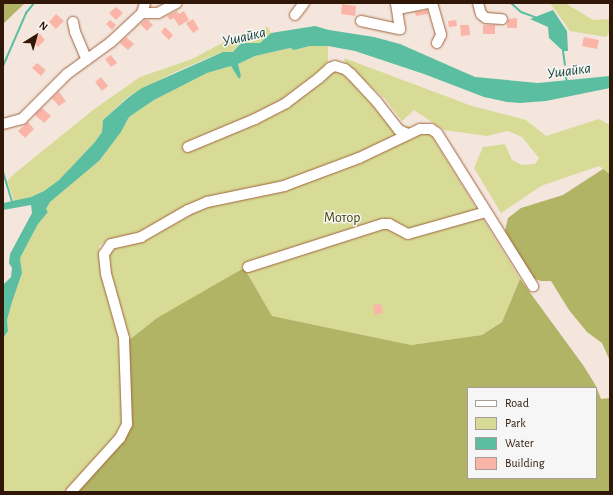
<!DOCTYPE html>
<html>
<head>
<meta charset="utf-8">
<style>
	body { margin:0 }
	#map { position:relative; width:613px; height:495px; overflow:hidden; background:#f4e6dd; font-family:"Alegreya Sans",sans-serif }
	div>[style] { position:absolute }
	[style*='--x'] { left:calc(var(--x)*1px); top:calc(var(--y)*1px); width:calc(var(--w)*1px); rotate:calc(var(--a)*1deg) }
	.green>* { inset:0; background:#d7db96 }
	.forest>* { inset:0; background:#b0b464 }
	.water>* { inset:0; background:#5bbea0 }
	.stream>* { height:2px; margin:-1px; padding:0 1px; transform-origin:1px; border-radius:1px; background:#5bbea0 }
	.building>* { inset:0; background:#fab5a8 }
	.roads { filter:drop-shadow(0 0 1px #a1623b) drop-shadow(0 0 1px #a1623b) }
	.minor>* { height:10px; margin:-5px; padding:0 5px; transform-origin:5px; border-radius:5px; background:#fff }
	span { translate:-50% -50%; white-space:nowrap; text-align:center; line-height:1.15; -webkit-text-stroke:3px #f6f6f6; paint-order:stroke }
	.park-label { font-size:14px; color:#424302 }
	.water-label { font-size:15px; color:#0e3b2f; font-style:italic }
	.frame { position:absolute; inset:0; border:4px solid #311707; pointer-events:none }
	.legend { position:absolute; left:467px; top:387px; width:130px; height:92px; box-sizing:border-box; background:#f6f6f6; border:1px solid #a79d96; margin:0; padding:5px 7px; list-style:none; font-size:12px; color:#311707 }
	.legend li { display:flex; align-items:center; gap:8px; height:20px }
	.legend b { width:20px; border:1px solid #a79d96 }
	.north { position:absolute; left:16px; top:16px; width:40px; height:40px; -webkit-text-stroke:3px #f6f6f6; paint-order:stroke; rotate:37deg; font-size:11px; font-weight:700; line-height:16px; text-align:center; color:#311707 }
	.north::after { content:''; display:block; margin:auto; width:14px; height:18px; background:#311707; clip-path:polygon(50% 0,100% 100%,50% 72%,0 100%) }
</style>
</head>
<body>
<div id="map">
	<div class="green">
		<i style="clip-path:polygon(550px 3px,565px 3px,593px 20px,610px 19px,610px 31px,606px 37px,570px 31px)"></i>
		<i style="clip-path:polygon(268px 27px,271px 33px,260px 43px,241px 43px,233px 52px,223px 52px,205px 59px,173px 73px,129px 96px,103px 120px,102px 132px,94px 143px,59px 180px,44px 191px,31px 197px,14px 201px,7px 181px,14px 174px,93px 110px,140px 77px,192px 59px,237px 35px)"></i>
		<i style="clip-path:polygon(310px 46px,328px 46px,328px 62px,337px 60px,351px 71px,399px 125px,428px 130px,520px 279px,502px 322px,482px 335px,411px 345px,272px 316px,157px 318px,129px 340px,107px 274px,107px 241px,99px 246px,100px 260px,121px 339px,121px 398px,122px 425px,103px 451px,64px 492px,3px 492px,3px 338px,8px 331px,7px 320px,12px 302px,22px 273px,20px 258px,38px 224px,48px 212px,46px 209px,50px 202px,99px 161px,121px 132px,129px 117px,154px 100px,207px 73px,231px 66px,239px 78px,241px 76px,238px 64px,255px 56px,290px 48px,294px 50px)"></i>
		<i style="clip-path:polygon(344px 58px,472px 106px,526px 120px,546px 136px,599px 119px,610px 125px,610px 174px,599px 166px,541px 186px,501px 213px,474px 168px,483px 147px,505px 144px,512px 160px,522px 165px,535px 164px,539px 158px,522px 137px,508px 131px,487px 136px,444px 130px,414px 110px,402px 121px,385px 99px,345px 63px)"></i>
	</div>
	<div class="forest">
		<i style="clip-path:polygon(3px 3px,25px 3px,3px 24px)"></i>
		<i style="clip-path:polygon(603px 169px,610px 174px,610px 361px,602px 343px,587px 332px,569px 310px,551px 281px,541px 281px,530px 277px,505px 231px,508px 218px,521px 208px,563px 195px)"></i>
		<i style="clip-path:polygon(evenodd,244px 268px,272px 316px,411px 345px,482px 335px,502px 322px,520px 279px,583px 365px,596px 386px,601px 399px,610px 398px,610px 492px,78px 492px,100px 462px,132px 426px,129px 340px,157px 318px,244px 268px,468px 388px,596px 388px,596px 478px,468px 478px,468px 388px)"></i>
	</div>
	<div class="water">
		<i style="clip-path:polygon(553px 10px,567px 31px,568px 51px,563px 51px,549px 38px,548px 27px,530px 19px)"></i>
		<i style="clip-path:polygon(315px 26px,329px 30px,374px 37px,400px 44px,475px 77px,538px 83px,610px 76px,610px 88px,546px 101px,520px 103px,507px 102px,484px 97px,424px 74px,355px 51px,328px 46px,310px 46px,294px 50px,290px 48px,255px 56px,238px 64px,241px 76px,239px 79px,231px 66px,207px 73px,154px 100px,129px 117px,121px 132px,99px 161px,50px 202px,46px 209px,48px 212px,38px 224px,20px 258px,22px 273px,12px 302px,7px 320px,8px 331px,3px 338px,3px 285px,11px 277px,12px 268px,9px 263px,10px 254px,32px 213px,31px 205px,3px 210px,3px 203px,31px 197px,44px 191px,59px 180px,94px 143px,102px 132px,103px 120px,129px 97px,142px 88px,223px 52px,233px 52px,241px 43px,260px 43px,271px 33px)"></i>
	</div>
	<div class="stream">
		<i style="--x:511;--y:3;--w:13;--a:42"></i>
		<i style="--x:521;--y:12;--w:15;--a:20"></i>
		<i style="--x:563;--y:51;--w:14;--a:82"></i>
		<i style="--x:3;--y:66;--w:58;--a:-66.5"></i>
		<i style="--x:26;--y:13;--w:13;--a:-51"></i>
		<i style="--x:566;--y:77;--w:7;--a:82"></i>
		<i style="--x:3;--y:172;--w:30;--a:73"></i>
	</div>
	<div class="building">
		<i style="clip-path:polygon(342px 4px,356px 6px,355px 16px,341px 14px)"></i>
		<i style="clip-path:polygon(116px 7px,123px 13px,116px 20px,109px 13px)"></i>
		<i style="clip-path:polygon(427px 10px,428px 14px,416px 16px,415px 12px)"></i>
		<i style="clip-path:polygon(177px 11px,179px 14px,184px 11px,189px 20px,179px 26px,174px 18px,170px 20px,167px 16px)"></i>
		<i style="clip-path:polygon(56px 14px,64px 21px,56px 29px,49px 22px)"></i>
		<i style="clip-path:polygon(517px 18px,517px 28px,507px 28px,508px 19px)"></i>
		<i style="clip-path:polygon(193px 19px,199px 29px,193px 33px,186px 23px)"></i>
		<i style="clip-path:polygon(110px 20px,116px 25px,112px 30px,106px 24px)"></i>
		<i style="clip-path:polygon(145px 20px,148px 20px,153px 25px,147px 31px,140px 24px)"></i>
		<i style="clip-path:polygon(456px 20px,457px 26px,449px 27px,448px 21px)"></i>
		<i style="clip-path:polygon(460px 25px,469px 25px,470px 35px,461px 36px)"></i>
		<i style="clip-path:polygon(483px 25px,495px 25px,495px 34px,483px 34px)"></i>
		<i style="clip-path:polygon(165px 27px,173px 35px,169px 40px,161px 32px)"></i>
		<i style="clip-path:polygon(40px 34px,45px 40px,38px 47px,32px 41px)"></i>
		<i style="clip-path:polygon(126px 37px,134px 44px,128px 50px,120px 43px)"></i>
		<i style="clip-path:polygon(584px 37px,599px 40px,597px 49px,582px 46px)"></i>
		<i style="clip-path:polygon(111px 55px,117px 63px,111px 67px,105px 59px)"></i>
		<i style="clip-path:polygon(37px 63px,46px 70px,41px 76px,32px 68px)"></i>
		<i style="clip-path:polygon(101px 77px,108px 86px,102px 91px,95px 82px)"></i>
		<i style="clip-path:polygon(59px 92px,66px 101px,59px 106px,52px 98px)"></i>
		<i style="clip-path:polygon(42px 108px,51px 116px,44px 123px,35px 115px)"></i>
		<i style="clip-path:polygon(28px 122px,34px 129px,25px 138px,18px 131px)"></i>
		<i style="clip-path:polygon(381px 304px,383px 313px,375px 315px,373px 305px)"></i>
	</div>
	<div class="roads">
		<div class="minor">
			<i style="--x:432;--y:3;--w:33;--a:74"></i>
			<i style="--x:441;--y:35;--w:9;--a:117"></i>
			<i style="--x:478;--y:3;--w:11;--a:75"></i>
			<i style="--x:481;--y:14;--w:6;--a:39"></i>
			<i style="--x:486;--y:18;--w:16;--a:4"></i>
			<i style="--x:398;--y:9;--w:33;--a:-11"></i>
			<i style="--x:142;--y:13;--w:10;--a:-73"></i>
			<i style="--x:295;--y:15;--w:15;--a:-53"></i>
			<i style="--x:361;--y:21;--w:40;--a:12"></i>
			<i style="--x:400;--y:29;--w:26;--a:-99"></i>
			<i style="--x:73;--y:22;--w:10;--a:79"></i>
			<i style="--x:75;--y:32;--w:30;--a:67"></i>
			<i style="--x:3;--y:124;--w:20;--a:-15"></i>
			<i style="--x:22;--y:119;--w:64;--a:-45"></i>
			<i style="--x:67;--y:74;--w:54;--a:-36"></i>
			<i style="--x:111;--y:42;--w:42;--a:-43.1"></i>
			<i style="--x:142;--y:13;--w:16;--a:0"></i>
			<i style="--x:158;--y:13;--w:21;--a:-28"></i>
			<i style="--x:188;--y:147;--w:73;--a:-22.7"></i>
			<i style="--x:255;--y:119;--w:35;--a:-27"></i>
			<i style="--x:286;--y:103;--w:41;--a:-37.1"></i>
			<i style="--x:319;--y:78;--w:15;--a:-42"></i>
			<i style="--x:330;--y:68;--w:5;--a:-22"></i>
			<i style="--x:335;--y:66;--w:10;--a:17"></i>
			<i style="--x:345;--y:69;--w:8;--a:40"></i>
			<i style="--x:351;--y:74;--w:38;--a:47"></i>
			<i style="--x:377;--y:102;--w:36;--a:52"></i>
			<i style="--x:399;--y:130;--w:10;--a:24"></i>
			<i style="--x:248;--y:267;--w:142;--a:-17.7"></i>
			<i style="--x:383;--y:224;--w:6;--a:0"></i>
			<i style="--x:389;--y:224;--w:21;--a:28"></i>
			<i style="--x:408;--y:234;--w:81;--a:-15.8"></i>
			<i style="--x:71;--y:492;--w:73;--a:-47.8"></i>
			<i style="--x:120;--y:438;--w:16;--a:-63"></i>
			<i style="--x:127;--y:424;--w:86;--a:-92"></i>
			<i style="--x:124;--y:338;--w:66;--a:-105.7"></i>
			<i style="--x:106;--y:274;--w:20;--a:-96"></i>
			<i style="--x:104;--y:254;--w:12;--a:-55"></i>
			<i style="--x:111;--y:244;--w:31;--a:-13"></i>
			<i style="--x:141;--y:237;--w:54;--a:-29.9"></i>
			<i style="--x:188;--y:210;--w:21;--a:-23"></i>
			<i style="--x:207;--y:202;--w:79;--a:-11.7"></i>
			<i style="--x:284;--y:186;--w:80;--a:-20.5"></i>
			<i style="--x:359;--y:158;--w:68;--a:-25.4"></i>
			<i style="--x:420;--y:129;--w:11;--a:0"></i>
			<i style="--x:431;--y:129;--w:7;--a:34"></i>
			<i style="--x:437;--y:133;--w:181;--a:57.9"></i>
		</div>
	</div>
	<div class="park-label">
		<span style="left:342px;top:218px">Мотор</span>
	</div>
	<div class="water-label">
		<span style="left:244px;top:37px;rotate:-13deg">Ушайка</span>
		<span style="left:569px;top:71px;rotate:-8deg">Ушайка</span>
	</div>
	<div class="frame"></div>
	<ul class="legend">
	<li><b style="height:5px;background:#fff"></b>Road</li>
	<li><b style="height:11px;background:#d7db96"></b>Park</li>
	<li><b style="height:11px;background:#5bbea0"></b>Water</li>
	<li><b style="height:11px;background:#fab5a8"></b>Building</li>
	</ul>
	<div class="north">N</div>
</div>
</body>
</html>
